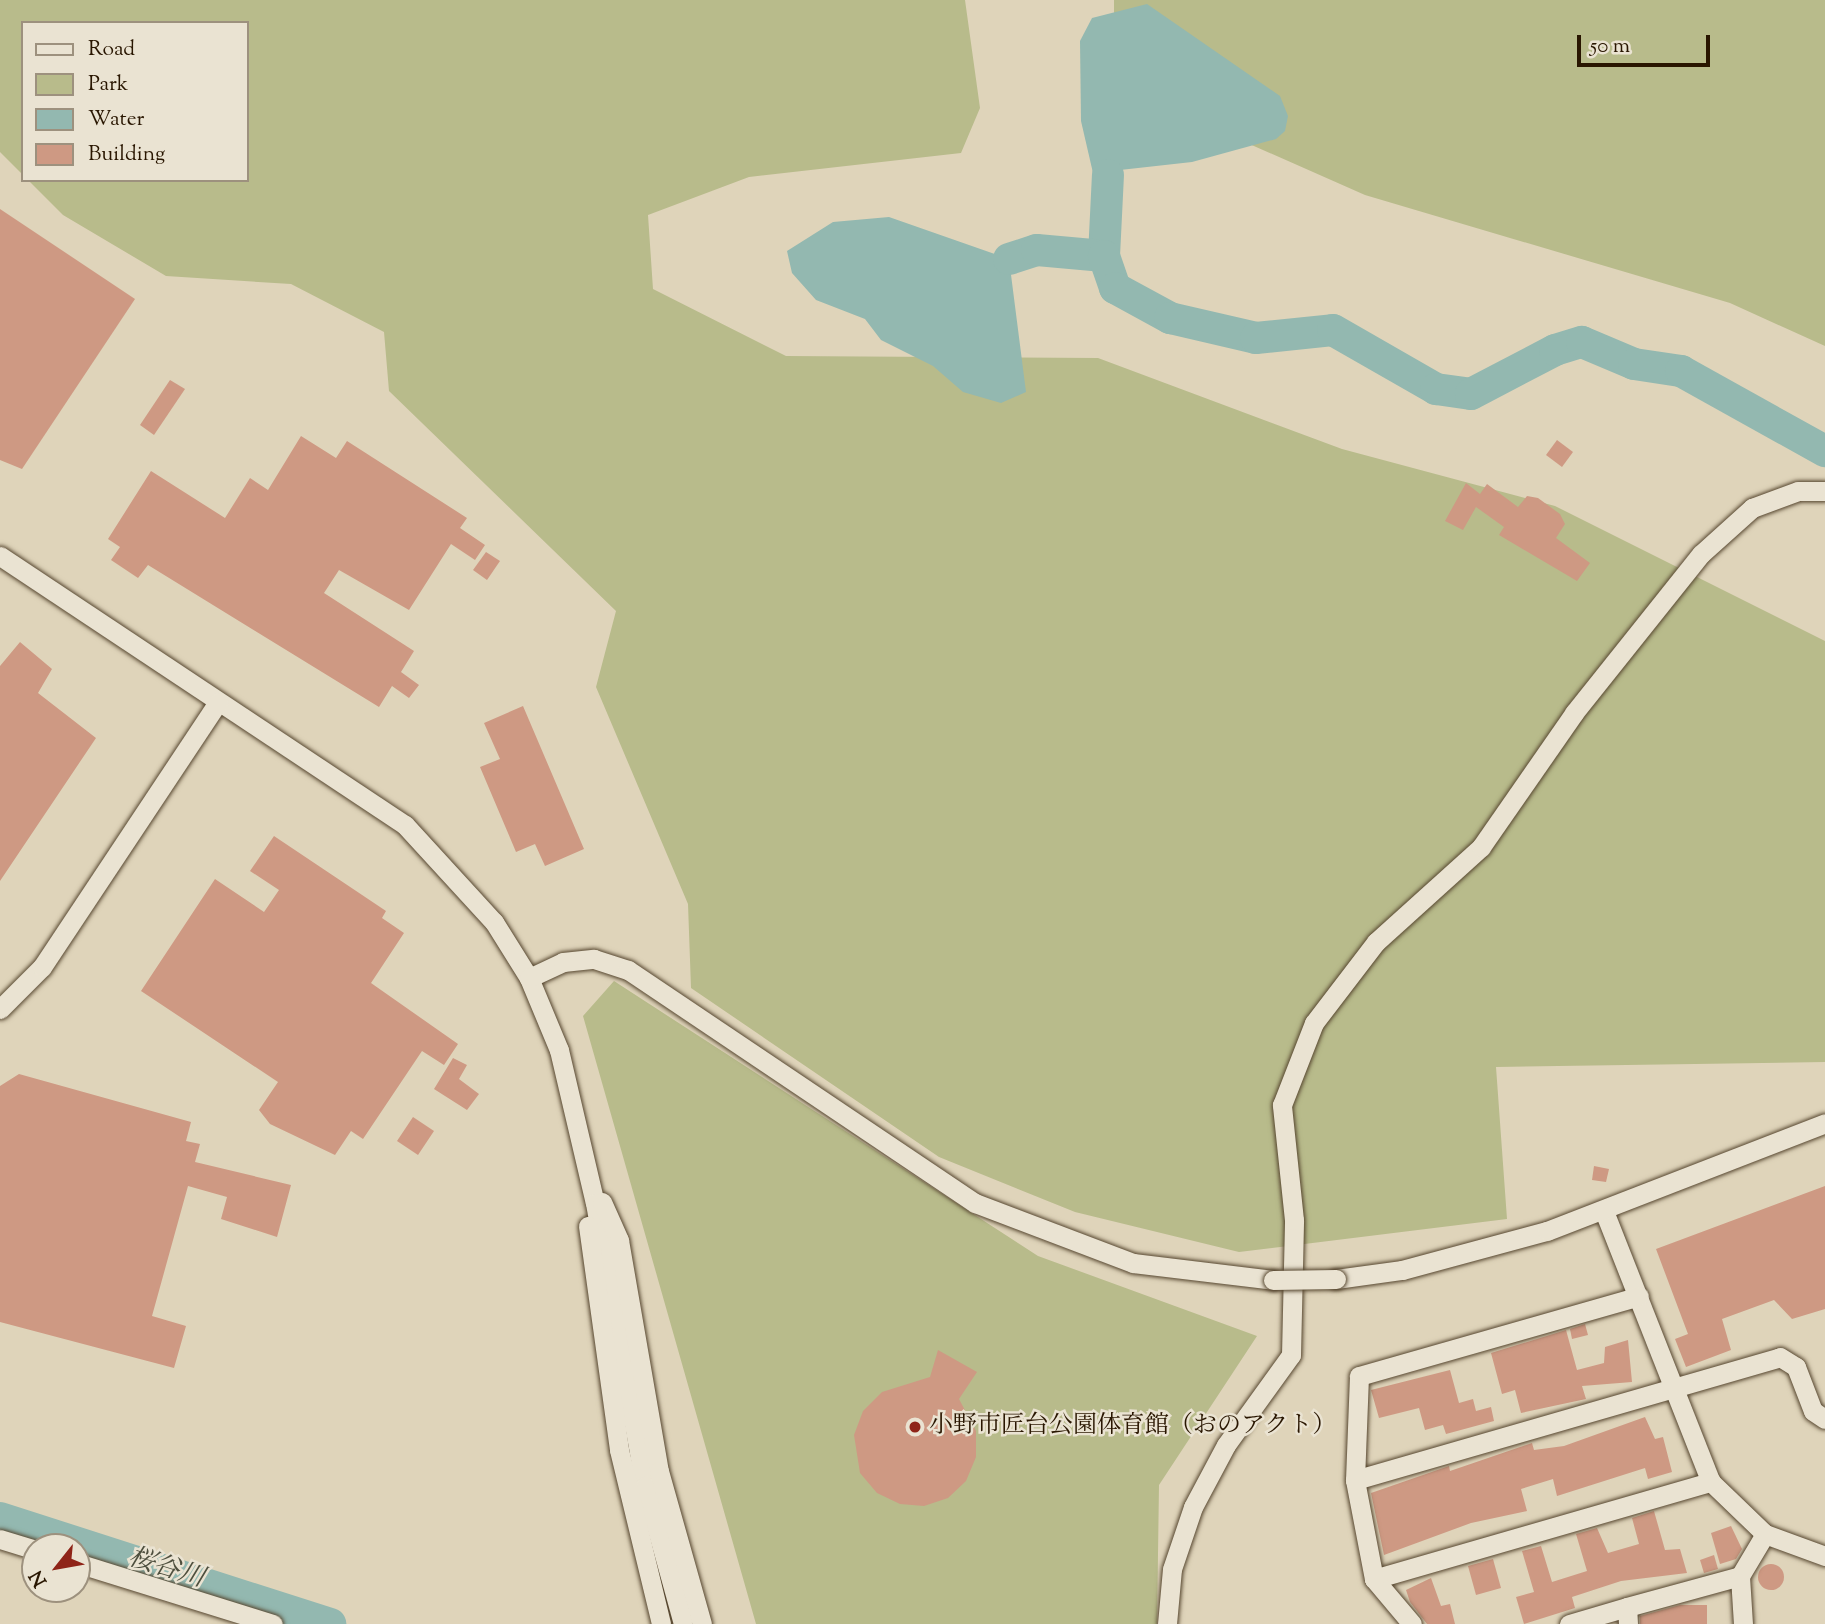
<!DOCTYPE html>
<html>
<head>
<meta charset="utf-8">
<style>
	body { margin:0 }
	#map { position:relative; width:1825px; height:1624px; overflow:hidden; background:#dfd4ba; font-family:"Sorts Mill Goudy","Noto Serif JP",serif }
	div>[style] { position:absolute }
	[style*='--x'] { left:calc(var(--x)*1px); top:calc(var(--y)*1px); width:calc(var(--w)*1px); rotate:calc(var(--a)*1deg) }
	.green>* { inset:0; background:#b8bb8b }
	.water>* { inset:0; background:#93b8b0 }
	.river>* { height:32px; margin:-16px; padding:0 16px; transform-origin:16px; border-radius:16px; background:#93b8b0 }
	.building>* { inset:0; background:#ce9983 }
	.round { border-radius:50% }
	.roads { filter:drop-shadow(0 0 2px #56462f) drop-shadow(0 0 2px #56462f) }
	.minor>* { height:19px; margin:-9.5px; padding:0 9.5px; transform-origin:9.5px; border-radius:9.5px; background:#eae3d2 }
	.bridges { filter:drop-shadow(0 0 2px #56462f) drop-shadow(0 0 2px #56462f) }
	.minor-bridge>* { height:19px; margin:-9.5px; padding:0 9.5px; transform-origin:9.5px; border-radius:9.5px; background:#eae3d2 }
	.dots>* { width:19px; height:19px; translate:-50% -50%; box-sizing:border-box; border:4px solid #eae3d2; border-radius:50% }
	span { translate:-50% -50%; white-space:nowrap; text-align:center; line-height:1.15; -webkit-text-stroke:5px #eae3d2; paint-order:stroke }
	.poi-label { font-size:24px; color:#291601 }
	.left { translate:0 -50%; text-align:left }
	.water-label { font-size:26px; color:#4e4f3e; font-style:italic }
	.legend { position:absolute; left:21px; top:21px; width:228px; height:161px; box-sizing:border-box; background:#eae3d2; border:2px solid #9d917e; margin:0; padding:9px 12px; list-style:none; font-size:21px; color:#291601 }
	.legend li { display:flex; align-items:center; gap:14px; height:35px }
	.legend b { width:35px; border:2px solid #9d917e }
	.north { position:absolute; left:21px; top:1533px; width:70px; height:70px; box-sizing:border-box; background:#eae3d2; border:2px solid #9d917e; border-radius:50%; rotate:239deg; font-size:19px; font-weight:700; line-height:28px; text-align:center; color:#291601 }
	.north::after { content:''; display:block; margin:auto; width:24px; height:32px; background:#8f2418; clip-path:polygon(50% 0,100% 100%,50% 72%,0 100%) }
	.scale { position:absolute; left:1577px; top:35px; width:133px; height:32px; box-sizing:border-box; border:4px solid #291601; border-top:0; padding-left:9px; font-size:21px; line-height:24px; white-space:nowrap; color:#291601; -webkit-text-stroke:5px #eae3d2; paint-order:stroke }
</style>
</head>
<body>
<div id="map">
	<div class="green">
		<i style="clip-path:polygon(0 0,965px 0,980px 108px,961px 153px,749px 177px,648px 215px,653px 289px,786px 356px,1098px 358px,1342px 449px,1555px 506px,1825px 641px,1825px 1062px,1496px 1067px,1507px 1219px,1239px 1252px,1075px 1212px,939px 1157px,691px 988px,688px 904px,596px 687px,616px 611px,389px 391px,384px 332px,291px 284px,166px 276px,63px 215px,28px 180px,247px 180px,247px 23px,23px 23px,23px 175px,0 152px)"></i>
		<i style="clip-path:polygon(1114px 0,1825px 0,1825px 346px,1730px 303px,1365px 195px,1161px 105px,1114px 28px)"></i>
		<i style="clip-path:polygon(614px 981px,1038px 1256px,1257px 1336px,1159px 1485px,1157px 1624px,756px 1624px,583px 1016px)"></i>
	</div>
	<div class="water">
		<i style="clip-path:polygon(1147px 4px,1280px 96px,1288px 116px,1285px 131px,1276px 139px,1192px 162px,1093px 173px,1081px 121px,1080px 41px,1092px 18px)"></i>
		<i style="clip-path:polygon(889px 217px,1009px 259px,1026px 392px,1001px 403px,963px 392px,933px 366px,881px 340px,865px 319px,816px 300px,792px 273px,787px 251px,833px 222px)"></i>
	</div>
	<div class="river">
		<i style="--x:1104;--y:256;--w:81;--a:-87.2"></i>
		<i style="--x:1009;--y:259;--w:29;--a:-18"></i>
		<i style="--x:1037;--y:250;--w:67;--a:5.1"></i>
		<i style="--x:1104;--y:256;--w:34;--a:71"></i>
		<i style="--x:1115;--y:288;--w:63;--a:28.6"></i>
		<i style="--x:1170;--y:318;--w:88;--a:13.1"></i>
		<i style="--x:1256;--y:338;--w:77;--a:-5.9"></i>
		<i style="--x:1333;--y:330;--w:119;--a:29.8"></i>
		<i style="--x:1436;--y:389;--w:35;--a:8"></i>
		<i style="--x:1471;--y:394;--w:95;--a:-27.6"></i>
		<i style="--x:1555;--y:350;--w:28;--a:-17"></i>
		<i style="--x:1582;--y:342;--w:56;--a:22.9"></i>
		<i style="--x:1634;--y:364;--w:48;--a:8.5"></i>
		<i style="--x:1681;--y:371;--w:165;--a:29.1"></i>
		<i style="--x:0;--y:1518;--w:347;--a:17.8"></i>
	</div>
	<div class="building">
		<i style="clip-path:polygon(0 209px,135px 299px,22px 469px,0 460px)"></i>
		<i style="clip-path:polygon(170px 380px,185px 389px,154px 435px,140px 425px)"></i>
		<i style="clip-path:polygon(301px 436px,336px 458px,347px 441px,467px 518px,460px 528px,485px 545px,475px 560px,451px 544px,409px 610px,339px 570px,324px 593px,414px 651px,401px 672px,419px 685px,409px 698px,392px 686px,379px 707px,148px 565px,138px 578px,111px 560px,120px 547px,108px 539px,151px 471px,225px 518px,250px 478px,268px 490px)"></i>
		<i style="clip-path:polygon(1557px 440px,1573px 452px,1562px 467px,1546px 455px)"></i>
		<i style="clip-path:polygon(1466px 483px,1480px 494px,1487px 484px,1518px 507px,1527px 496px,1538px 498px,1560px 514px,1565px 524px,1556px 538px,1590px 563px,1577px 581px,1499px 535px,1504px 527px,1476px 507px,1463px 530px,1445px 521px)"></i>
		<i style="clip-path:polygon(486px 552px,500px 561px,487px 580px,473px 570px)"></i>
		<i style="clip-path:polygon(20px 642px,52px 669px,38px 693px,96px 738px,0 881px,0 666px)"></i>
		<i style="clip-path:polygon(523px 706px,584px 849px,545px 866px,535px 844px,516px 852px,480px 767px,500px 759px,484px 723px)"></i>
		<i style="clip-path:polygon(274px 836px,386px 911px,382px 918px,404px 933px,371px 983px,458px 1044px,444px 1065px,422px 1051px,363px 1139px,351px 1131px,335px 1155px,270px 1124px,259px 1110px,278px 1082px,141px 991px,215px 879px,264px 912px,279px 890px,250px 871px)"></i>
		<i style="clip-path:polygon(453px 1058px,467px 1065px,459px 1079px,479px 1094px,467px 1110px,434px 1089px)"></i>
		<i style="clip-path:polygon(19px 1074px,191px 1122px,186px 1141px,200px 1144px,195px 1162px,291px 1185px,277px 1237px,221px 1219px,227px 1197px,188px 1186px,152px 1316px,186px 1326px,174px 1368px,0 1322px,0 1086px)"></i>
		<i style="clip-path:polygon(413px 1117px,434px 1131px,418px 1155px,397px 1141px)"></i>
		<i style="clip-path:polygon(1594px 1166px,1609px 1169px,1606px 1182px,1592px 1180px)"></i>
		<i style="clip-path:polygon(1825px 1186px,1825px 1309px,1792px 1319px,1774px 1300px,1722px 1319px,1731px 1350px,1686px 1367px,1675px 1339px,1688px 1334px,1656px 1249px)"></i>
		<i style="clip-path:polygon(1585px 1324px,1588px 1335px,1572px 1339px,1570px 1329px)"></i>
		<i style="clip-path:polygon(1566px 1330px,1577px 1370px,1604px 1363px,1605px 1347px,1628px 1340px,1632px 1382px,1582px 1386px,1586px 1399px,1521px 1413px,1515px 1390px,1502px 1394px,1491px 1353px)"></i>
		<i style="clip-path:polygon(938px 1350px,977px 1372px,959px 1399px,976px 1431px,976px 1457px,966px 1481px,948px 1498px,924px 1506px,900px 1504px,877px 1493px,860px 1473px,854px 1435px,863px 1411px,882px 1392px,930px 1377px)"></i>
		<i style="clip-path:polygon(1450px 1370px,1459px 1403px,1473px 1399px,1476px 1411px,1491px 1407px,1494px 1421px,1446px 1434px,1443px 1425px,1425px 1430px,1419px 1408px,1379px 1418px,1371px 1390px)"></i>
		<i style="clip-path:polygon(1645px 1417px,1655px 1439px,1663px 1437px,1672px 1472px,1648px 1479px,1645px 1468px,1557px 1496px,1553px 1479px,1521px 1489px,1527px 1511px,1471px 1523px,1384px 1555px,1371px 1493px,1449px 1466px,1450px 1471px,1532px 1443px,1534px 1450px,1564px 1446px)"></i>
		<i style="clip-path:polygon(1654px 1511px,1665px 1550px,1680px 1549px,1687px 1573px,1621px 1581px,1572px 1597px,1575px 1608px,1524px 1624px,1516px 1597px,1534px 1592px,1522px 1551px,1541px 1546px,1552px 1582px,1587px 1571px,1576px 1534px,1597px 1528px,1608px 1553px,1639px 1544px,1632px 1518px)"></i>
		<i style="clip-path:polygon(1731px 1526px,1742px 1549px,1736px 1559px,1720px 1564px,1711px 1533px)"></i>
		<i style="clip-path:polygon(1714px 1555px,1718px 1569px,1704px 1573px,1700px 1560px)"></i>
		<i style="clip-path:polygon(1493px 1559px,1501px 1588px,1476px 1595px,1468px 1566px)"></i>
		<i class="round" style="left:1758px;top:1564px;width:26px;height:26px"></i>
		<i style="clip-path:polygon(1431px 1578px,1441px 1606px,1450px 1604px,1455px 1624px,1427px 1624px,1410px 1602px,1406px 1590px)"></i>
		<i style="clip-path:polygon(1680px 1605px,1707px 1605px,1707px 1624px,1640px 1624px,1640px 1616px)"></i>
	</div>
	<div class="roads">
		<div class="minor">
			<i style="--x:0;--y:556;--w:486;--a:33.6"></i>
			<i style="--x:405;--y:825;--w:132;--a:47.5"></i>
			<i style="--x:494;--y:922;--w:66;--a:58"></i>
			<i style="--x:529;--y:978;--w:78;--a:67.4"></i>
			<i style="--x:559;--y:1050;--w:157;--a:76.8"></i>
			<i style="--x:595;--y:1203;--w:287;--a:80"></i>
			<i style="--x:645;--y:1486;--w:143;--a:74.6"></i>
			<i style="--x:529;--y:978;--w:38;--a:-25"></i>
			<i style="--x:563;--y:962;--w:31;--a:-6"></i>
			<i style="--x:594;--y:959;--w:36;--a:18"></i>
			<i style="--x:628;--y:970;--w:418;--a:33.9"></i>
			<i style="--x:975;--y:1203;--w:169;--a:20.8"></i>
			<i style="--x:1133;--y:1263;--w:141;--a:6.9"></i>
			<i style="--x:0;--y:1009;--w:59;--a:-45"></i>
			<i style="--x:42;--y:967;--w:318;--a:-56.4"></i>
			<i style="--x:602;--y:1202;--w:42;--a:65.9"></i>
			<i style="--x:619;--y:1240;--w:234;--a:80.2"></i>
			<i style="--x:659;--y:1471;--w:159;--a:74.3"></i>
			<i style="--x:1604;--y:1211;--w:291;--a:68.5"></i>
			<i style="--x:1711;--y:1482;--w:75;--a:43.9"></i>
			<i style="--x:1765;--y:1534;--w:64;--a:20.1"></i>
			<i style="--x:588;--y:1226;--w:226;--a:82.1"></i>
			<i style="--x:619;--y:1450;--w:179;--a:76.4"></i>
			<i style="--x:1336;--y:1279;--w:67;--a:-7.8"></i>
			<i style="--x:1402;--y:1270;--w:150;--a:-15.1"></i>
			<i style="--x:1547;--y:1231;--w:298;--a:-21.2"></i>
			<i style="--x:1355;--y:1480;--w:442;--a:-16.1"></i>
			<i style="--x:1780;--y:1357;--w:19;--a:32"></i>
			<i style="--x:1796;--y:1367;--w:47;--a:68.9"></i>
			<i style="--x:1813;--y:1411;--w:14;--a:34"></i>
			<i style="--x:0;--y:1539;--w:37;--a:17"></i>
			<i style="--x:77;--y:1563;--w:205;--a:17.3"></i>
			<i style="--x:1374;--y:1579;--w:351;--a:-16.1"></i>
			<i style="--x:1167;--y:1624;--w:55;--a:-84.8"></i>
			<i style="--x:1172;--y:1569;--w:65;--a:-71.3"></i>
			<i style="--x:1193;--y:1507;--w:70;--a:-62"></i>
			<i style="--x:1226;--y:1445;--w:111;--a:-54.2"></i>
			<i style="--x:1291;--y:1355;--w:135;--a:-88.7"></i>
			<i style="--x:1294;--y:1220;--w:116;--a:-96"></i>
			<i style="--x:1282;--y:1105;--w:88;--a:-68.7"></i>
			<i style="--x:1314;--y:1023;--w:102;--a:-52.6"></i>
			<i style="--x:1376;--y:942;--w:142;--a:-42.1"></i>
			<i style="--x:1481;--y:847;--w:163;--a:-55.2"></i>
			<i style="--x:1574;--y:713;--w:203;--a:-51.4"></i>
			<i style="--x:1701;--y:554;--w:69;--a:-42"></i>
			<i style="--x:1752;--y:508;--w:49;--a:-20.3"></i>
			<i style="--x:1798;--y:491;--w:27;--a:0"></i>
			<i style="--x:1412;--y:1624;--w:59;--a:-130.2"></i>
			<i style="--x:1374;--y:1579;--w:101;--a:-100.9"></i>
			<i style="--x:1355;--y:1480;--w:104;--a:-87.8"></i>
			<i style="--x:1359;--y:1376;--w:291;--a:-15.9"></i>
			<i style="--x:1569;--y:1624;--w:60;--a:-16.3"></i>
			<i style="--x:1628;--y:1624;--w:17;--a:-93"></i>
			<i style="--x:1627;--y:1607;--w:117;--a:-15.3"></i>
			<i style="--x:1743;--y:1624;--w:48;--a:-93.6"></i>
			<i style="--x:1740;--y:1576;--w:49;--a:-59.2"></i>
		</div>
	</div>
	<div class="bridges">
		<div class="minor-bridge">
			<i style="--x:1273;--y:1280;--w:63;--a:-0.9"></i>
		</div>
	</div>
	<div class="dots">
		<i style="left:915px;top:1427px;background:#8f2418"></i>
	</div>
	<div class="poi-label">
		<span class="left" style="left:929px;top:1427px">小野市匠台公園体育館（おのアクト）</span>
	</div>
	<div class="water-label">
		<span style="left:166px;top:1569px;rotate:17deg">桜谷川</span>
	</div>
	<ul class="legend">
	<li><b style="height:9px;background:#eae3d2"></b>Road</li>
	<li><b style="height:19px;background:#b8bb8b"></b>Park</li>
	<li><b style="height:19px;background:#93b8b0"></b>Water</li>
	<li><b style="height:19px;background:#ce9983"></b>Building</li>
	</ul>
	<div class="north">N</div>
	<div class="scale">50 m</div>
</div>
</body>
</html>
